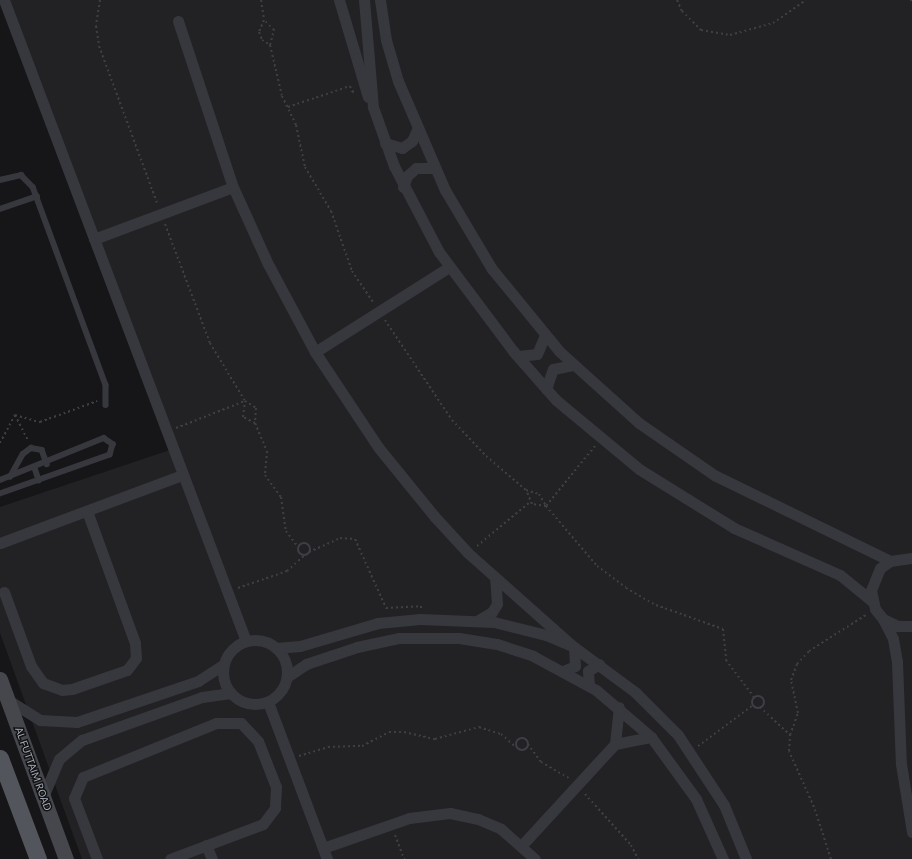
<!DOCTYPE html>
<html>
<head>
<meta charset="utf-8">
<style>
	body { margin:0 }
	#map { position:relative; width:912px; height:859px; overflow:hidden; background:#161618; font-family:Lato,sans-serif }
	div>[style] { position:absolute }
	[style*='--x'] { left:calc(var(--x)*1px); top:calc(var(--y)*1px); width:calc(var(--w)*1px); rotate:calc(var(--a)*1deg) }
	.built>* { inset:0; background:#222225 }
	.path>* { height:2px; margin-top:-1px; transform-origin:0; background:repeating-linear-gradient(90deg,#3d3f44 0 2px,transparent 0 5px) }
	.path>.ring { margin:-1px; padding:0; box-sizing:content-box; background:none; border:2px solid #3d3f44; border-radius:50% }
	.lane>* { height:5.5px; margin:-2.75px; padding:0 2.75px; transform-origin:2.75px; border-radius:2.75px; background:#37383d }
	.street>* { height:11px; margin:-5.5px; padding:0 5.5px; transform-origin:5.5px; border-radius:5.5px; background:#37383d }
	.street>.ring { margin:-5.5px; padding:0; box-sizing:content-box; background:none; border:11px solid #37383d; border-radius:50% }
	.secondary>* { height:15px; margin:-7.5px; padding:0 7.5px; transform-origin:7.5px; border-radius:7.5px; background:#45474d }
	.primary>* { height:17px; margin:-8.5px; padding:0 8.5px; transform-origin:8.5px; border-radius:8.5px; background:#53555c }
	span { translate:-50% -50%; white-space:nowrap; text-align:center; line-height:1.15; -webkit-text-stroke:3px #111113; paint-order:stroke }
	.street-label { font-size:10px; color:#a8adb8 }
</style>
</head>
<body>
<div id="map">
	<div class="built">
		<i style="clip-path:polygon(7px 0,912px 0,912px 859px,82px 859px,0 633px,0 507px,170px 450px)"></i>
	</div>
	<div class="path">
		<i style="--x:100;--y:0;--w:26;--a:99"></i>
		<i style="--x:96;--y:26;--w:20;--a:81"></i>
		<i style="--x:99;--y:46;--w:167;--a:69.7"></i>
		<i style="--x:261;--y:0;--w:20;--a:81"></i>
		<i style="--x:264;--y:20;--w:13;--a:113"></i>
		<i style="--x:259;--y:32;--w:9;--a:69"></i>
		<i style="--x:262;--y:40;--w:9;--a:32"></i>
		<i style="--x:270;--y:45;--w:16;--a:-75"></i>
		<i style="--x:274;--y:30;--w:14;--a:-135"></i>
		<i style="--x:677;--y:0;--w:12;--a:66"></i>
		<i style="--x:682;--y:11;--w:27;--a:45"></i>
		<i style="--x:701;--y:30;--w:29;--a:10"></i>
		<i style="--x:730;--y:35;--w:45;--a:-15.6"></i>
		<i style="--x:773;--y:23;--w:40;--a:-34.9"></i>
		<i style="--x:910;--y:0;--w:2;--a:27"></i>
		<i style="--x:270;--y:45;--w:52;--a:76.8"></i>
		<i style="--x:282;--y:96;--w:32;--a:64"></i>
		<i style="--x:296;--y:125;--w:43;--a:77.9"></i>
		<i style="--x:305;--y:167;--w:51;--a:59.4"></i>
		<i style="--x:331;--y:211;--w:64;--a:70.7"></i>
		<i style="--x:352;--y:271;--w:37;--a:56"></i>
		<i style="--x:288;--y:107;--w:65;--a:-18.7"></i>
		<i style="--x:350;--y:86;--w:6;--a:72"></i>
		<i style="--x:352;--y:92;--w:3;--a:-18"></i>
		<i style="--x:165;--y:224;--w:127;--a:69.3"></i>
		<i style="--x:210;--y:343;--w:68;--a:58.9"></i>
		<i style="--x:385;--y:320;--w:120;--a:56.2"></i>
		<i style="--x:452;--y:420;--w:50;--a:46.6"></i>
		<i style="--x:486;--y:456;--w:52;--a:40.4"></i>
		<i style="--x:15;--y:415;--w:29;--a:63"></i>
		<i style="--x:255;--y:423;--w:30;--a:67"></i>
		<i style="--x:267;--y:451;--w:24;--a:95"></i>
		<i style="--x:265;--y:475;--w:27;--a:54"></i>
		<i style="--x:281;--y:497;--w:34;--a:82"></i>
		<i style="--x:286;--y:531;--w:20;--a:53"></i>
		<i style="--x:176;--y:428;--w:74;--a:-21.4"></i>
		<i style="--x:245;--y:401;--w:13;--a:32"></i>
		<i style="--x:256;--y:408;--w:15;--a:94"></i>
		<i style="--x:255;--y:423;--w:13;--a:-153"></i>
		<i style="--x:243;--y:417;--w:16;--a:-83"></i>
		<i style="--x:0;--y:443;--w:32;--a:-62"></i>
		<i style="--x:15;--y:415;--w:26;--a:16"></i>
		<i style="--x:40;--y:422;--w:61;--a:-20.2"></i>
		<i style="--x:595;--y:446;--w:77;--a:129.2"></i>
		<i style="--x:546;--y:506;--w:79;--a:49.6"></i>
		<i style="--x:597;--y:566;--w:36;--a:37"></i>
		<i style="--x:626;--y:588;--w:34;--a:30"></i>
		<i style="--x:656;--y:605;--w:71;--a:19.7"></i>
		<i style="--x:723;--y:629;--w:31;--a:84"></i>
		<i style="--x:726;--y:660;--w:46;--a:52.9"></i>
		<i style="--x:526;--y:490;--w:14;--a:17"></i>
		<i style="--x:539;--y:494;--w:14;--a:60"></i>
		<i style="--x:546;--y:506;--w:14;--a:-172"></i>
		<i style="--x:532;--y:504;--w:15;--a:-113"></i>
		<i class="ring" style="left:298px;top:543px;width:10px;height:10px"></i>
		<i style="--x:477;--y:546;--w:69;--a:-39.7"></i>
		<i style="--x:309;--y:552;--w:34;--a:-24"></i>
		<i style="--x:340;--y:538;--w:15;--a:4"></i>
		<i style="--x:355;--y:539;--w:76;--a:65.8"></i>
		<i style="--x:386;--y:608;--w:35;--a:-3"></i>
		<i style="--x:421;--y:606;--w:3;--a:90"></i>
		<i style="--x:238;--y:588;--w:52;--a:-19.1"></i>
		<i style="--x:287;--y:571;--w:24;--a:-42"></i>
		<i class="ring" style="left:752px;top:696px;width:10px;height:10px"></i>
		<i style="--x:760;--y:707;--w:41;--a:43"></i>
		<i class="ring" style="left:516px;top:738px;width:10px;height:10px"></i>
		<i style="--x:528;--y:744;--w:22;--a:54"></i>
		<i style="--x:541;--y:762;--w:32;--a:30"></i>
		<i style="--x:698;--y:746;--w:69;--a:-36.7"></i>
		<i style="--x:299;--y:756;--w:30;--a:-17"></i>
		<i style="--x:328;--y:747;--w:34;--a:-2"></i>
		<i style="--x:362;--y:746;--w:30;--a:-27"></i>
		<i style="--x:389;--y:732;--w:15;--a:0"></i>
		<i style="--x:404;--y:732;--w:32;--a:13"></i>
		<i style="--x:435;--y:739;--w:46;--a:-15.3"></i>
		<i style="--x:479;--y:727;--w:23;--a:18"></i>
		<i style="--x:501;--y:734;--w:20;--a:41"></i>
		<i style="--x:585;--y:794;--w:69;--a:48"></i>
		<i style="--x:631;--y:845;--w:16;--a:63"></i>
		<i style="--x:395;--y:835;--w:26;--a:69"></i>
		<i style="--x:831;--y:859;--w:55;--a:-108.1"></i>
		<i style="--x:814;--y:807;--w:61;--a:-114.1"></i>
		<i style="--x:789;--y:751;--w:16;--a:-86"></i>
		<i style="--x:790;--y:735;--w:23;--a:-70"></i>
		<i style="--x:798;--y:713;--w:34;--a:-102"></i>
		<i style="--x:791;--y:680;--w:17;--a:-69"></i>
		<i style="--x:797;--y:664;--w:18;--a:-47"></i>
		<i style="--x:809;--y:651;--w:67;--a:-32.3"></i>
	</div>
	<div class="lane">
		<i style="--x:0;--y:180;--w:22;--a:-13"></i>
		<i style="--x:21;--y:175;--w:17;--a:45"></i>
		<i style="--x:33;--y:187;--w:211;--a:69.8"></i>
		<i style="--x:106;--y:385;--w:20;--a:90"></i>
		<i style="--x:0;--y:209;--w:39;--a:-19"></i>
		<i style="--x:35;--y:468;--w:13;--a:72"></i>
		<i style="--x:10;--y:477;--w:26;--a:-61"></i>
		<i style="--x:23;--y:454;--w:10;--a:-37"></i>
		<i style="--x:31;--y:448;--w:11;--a:10"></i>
		<i style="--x:42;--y:450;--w:15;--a:70"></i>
		<i style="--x:0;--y:480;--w:112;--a:-22"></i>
		<i style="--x:104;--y:438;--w:11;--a:34"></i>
		<i style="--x:113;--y:444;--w:11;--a:105"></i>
		<i style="--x:110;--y:455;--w:117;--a:160.5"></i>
	</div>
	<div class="street">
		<i style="--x:4;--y:0;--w:685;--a:69.32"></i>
		<i style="--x:339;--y:0;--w:101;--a:73.4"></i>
		<i style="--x:364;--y:0;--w:107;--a:85.2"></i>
		<i style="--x:373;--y:107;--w:63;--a:70.4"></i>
		<i style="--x:394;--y:166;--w:97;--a:62.4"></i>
		<i style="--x:439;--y:252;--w:124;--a:53.2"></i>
		<i style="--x:513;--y:351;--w:65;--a:48.7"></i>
		<i style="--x:556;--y:400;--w:108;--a:39.7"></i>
		<i style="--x:639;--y:469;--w:112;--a:31.8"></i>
		<i style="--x:734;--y:528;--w:116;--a:23.9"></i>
		<i style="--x:840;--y:575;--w:41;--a:39.1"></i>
		<i style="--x:380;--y:0;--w:40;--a:81.5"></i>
		<i style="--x:386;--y:40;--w:43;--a:73.7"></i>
		<i style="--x:398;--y:81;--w:119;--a:66.7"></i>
		<i style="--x:445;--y:190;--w:92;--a:59.3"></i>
		<i style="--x:492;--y:269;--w:106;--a:50.7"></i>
		<i style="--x:559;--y:351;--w:108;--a:42"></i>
		<i style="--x:639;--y:423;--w:91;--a:34.7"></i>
		<i style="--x:714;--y:475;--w:196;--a:26"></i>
		<i style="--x:178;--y:21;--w:175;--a:71.7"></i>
		<i style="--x:233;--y:187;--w:85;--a:65.6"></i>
		<i style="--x:268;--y:264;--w:100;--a:61.9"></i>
		<i style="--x:315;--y:352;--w:114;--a:56.4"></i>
		<i style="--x:378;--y:447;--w:89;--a:50.9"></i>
		<i style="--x:434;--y:516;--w:50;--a:47.4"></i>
		<i style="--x:468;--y:553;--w:142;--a:41.6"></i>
		<i style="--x:574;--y:647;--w:19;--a:87"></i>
		<i style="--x:575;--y:666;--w:13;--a:157"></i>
		<i style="--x:385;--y:143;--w:18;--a:16"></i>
		<i style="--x:402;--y:148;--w:12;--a:-35"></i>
		<i style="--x:412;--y:141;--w:12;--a:-66"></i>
		<i style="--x:403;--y:187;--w:12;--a:-70"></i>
		<i style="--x:407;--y:176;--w:12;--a:-42"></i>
		<i style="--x:416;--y:168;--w:18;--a:0"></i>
		<i style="--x:94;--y:239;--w:148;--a:-20.5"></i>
		<i style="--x:315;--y:352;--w:159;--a:-32.4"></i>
		<i style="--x:518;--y:356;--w:19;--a:-6"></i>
		<i style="--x:537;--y:354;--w:21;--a:-67"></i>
		<i style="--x:546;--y:389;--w:21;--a:-71"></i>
		<i style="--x:553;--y:369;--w:20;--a:-11"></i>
		<i style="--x:0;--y:543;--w:194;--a:-20.5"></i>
		<i style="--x:912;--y:558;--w:22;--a:172"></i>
		<i style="--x:890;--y:561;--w:12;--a:145"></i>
		<i style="--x:880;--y:568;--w:24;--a:112"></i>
		<i style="--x:871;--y:590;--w:19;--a:78"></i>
		<i style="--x:875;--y:609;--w:13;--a:51"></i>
		<i style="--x:883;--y:619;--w:17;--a:25"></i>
		<i style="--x:898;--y:626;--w:14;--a:0"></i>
		<i style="--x:4;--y:592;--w:79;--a:70"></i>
		<i style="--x:31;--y:666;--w:21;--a:55"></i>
		<i style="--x:43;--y:683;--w:20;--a:20"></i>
		<i style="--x:62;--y:690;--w:10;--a:-6"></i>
		<i style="--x:72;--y:689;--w:58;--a:-19.1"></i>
		<i style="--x:127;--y:670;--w:15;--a:-53"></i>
		<i style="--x:136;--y:658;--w:15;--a:-94"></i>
		<i style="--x:135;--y:643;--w:140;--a:-110"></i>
		<i style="--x:883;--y:619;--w:22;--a:63"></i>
		<i style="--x:893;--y:639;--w:23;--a:80"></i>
		<i style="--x:897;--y:662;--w:102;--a:87.8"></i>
		<i style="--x:901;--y:764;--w:69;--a:80.8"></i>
		<i style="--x:477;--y:621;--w:17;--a:-31"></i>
		<i style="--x:492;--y:612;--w:9;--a:-58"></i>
		<i style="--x:497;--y:604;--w:26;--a:-94"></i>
		<i class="ring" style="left:223px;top:640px;width:53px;height:53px"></i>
		<i style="--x:276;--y:648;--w:24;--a:-5"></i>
		<i style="--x:300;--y:646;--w:81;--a:-16.4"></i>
		<i style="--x:378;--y:623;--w:42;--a:-5.4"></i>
		<i style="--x:420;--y:619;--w:74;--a:2.3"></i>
		<i style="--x:494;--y:622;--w:54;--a:14"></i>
		<i style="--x:546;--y:635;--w:30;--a:23"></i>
		<i style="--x:574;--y:647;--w:76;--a:36.4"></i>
		<i style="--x:635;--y:692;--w:61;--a:45"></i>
		<i style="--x:678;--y:735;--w:84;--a:56.7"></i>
		<i style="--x:724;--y:805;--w:58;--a:67.8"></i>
		<i style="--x:287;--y:677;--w:23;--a:-34"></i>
		<i style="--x:306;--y:664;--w:54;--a:-18.4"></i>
		<i style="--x:357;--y:647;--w:43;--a:-12.1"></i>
		<i style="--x:399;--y:638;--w:60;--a:0"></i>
		<i style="--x:459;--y:638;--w:38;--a:9"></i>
		<i style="--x:497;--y:644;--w:38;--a:18"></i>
		<i style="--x:533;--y:656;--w:72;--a:28.4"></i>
		<i style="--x:596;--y:690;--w:72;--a:40.5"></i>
		<i style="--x:651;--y:737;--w:77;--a:54"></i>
		<i style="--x:696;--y:799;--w:66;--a:65.8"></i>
		<i style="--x:589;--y:686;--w:15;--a:-94"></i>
		<i style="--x:588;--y:671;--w:13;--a:-32"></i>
		<i style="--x:8;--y:700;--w:38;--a:32"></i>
		<i style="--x:40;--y:720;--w:37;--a:3"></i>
		<i style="--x:77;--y:722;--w:128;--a:-18.7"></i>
		<i style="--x:198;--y:681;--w:31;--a:-33"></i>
		<i style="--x:268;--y:702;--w:168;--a:69.4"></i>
		<i style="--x:615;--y:744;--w:37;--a:-11"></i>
		<i style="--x:43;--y:797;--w:41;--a:-67.2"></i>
		<i style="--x:59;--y:759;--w:30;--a:-40"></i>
		<i style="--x:82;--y:740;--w:127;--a:-19.7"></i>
		<i style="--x:202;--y:697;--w:29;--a:-8"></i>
		<i style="--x:206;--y:845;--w:15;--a:67"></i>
		<i style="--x:522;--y:845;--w:137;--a:-47.4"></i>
		<i style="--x:615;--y:744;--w:37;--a:-84"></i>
		<i style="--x:323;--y:848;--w:91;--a:-19.2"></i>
		<i style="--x:409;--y:818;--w:41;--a:-7"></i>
		<i style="--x:450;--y:813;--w:29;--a:12"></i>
		<i style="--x:478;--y:819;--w:25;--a:23"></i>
		<i style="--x:501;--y:829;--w:45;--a:41.4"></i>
		<i style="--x:97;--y:859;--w:65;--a:-110.7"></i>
		<i style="--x:74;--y:798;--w:23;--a:-67"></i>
		<i style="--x:83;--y:777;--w:144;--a:-22.1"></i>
		<i style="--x:216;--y:723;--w:25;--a:0"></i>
		<i style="--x:241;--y:723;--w:25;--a:47"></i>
		<i style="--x:258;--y:741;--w:49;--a:68.6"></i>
		<i style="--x:276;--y:787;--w:21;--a:93"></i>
		<i style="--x:275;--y:808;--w:20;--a:127"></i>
		<i style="--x:263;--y:824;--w:99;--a:159.4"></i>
	</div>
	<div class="secondary">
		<i style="--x:0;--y:679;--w:192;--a:69.9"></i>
	</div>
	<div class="primary">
		<i style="--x:0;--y:758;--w:108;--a:69.4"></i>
	</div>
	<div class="street-label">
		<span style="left:33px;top:769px;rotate:70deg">AL FUTTAIM ROAD</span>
	</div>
</div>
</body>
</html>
